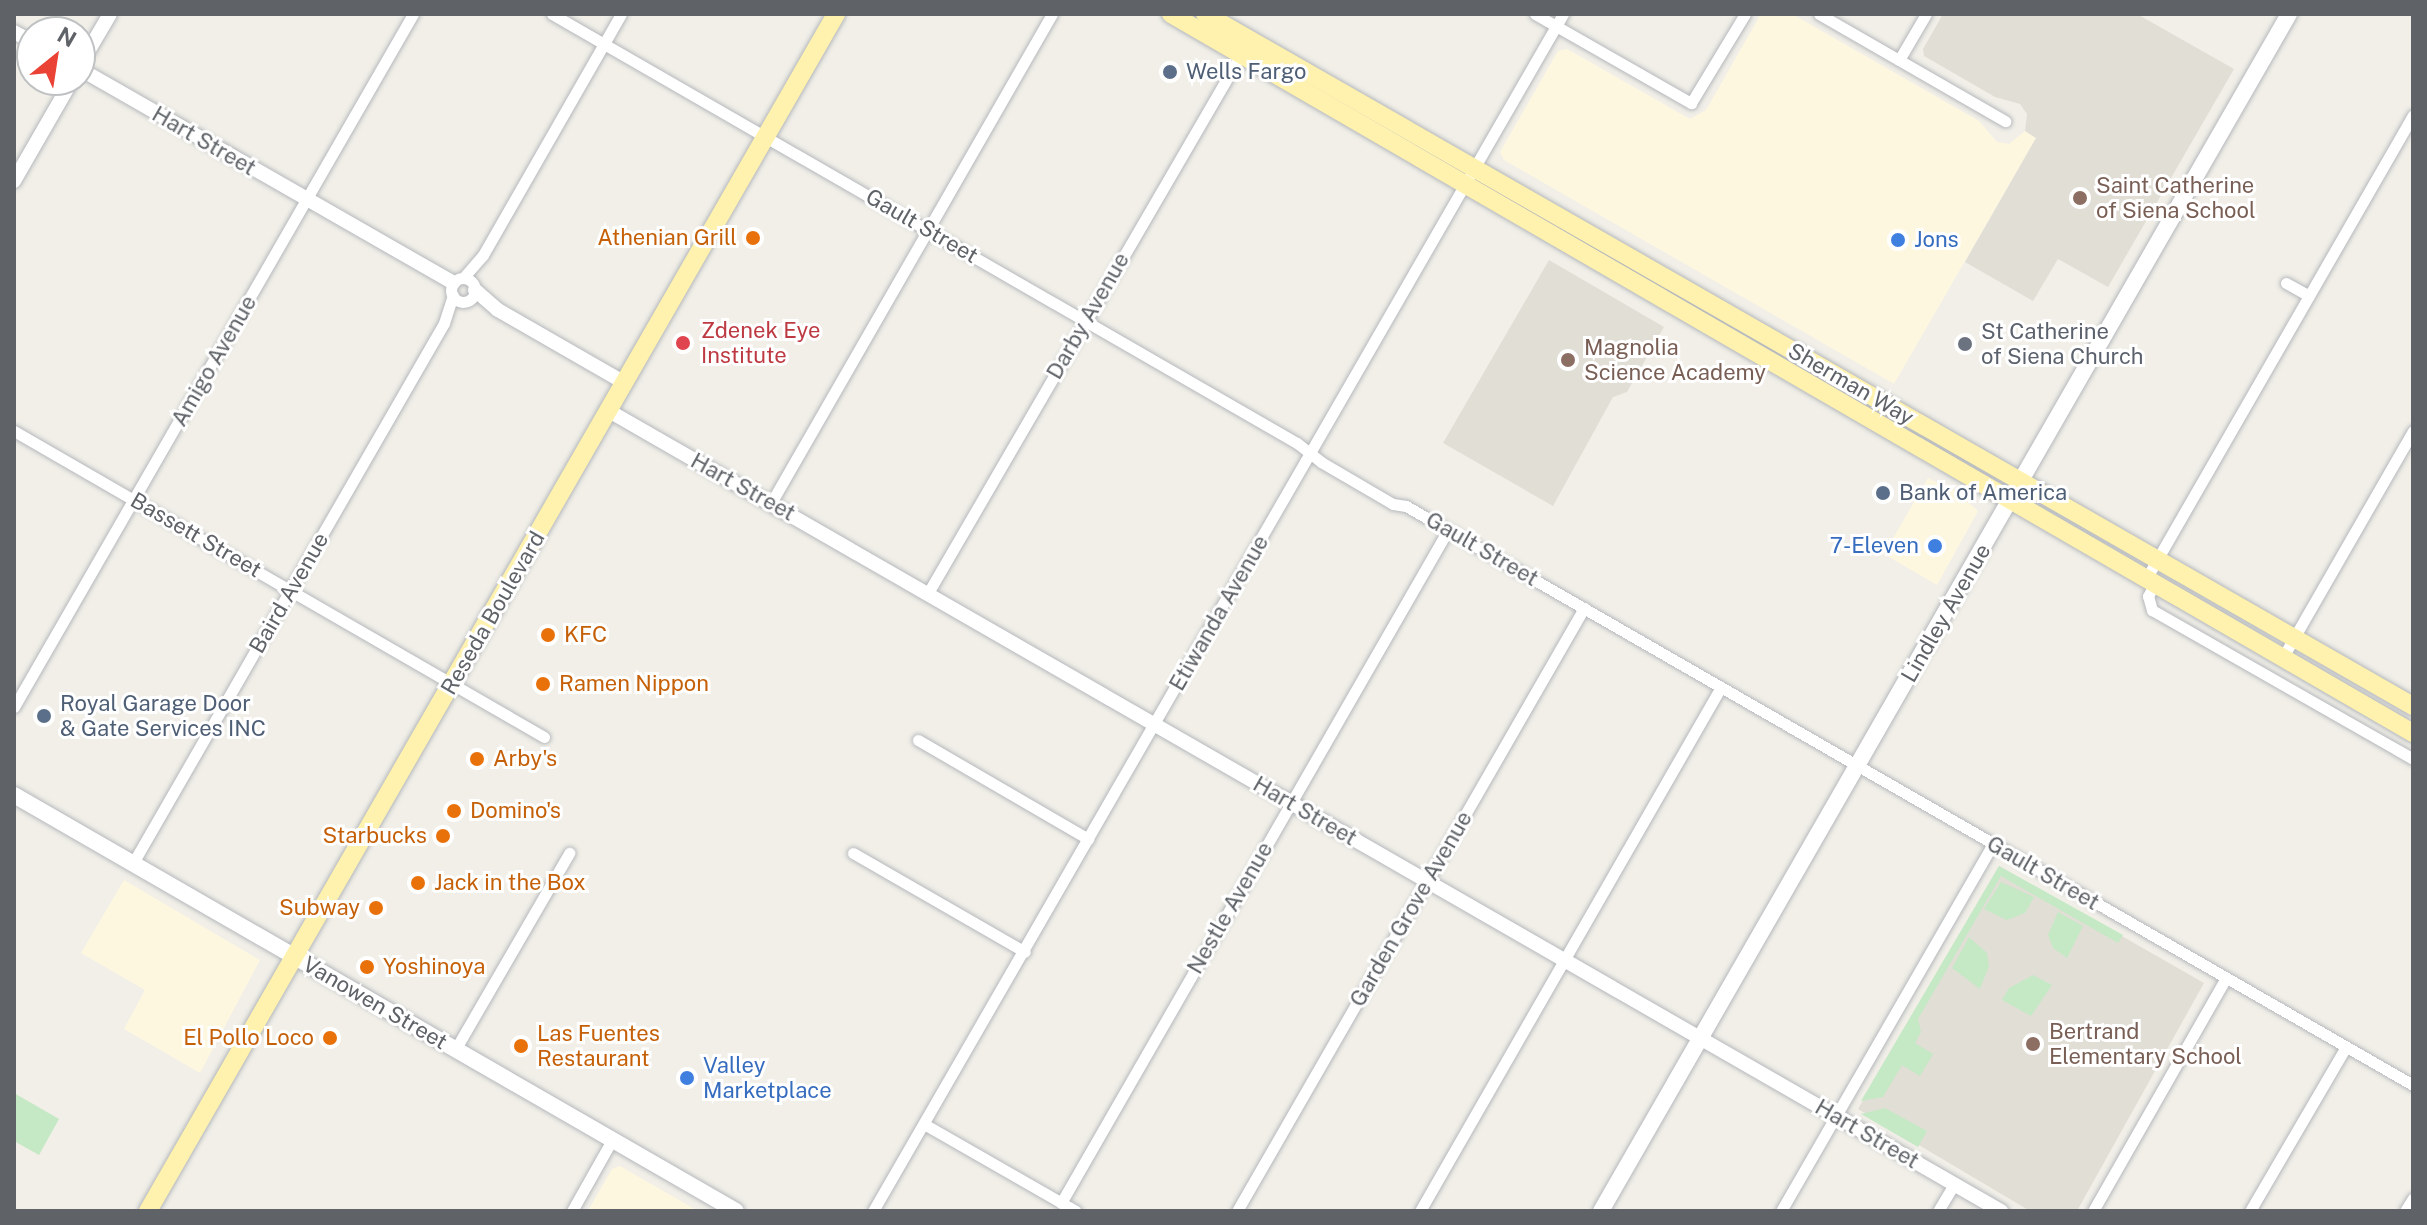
<!DOCTYPE html>
<html>
<head>
<meta charset="utf-8">
<style>
	body { margin:0 }
	#map { position:relative; width:2427px; height:1225px; overflow:hidden; background:#f1efe8; font-family:"Public Sans",sans-serif }
	div>[style] { position:absolute }
	[style*='--x'] { left:calc(var(--x)*1px); top:calc(var(--y)*1px); width:calc(var(--w)*1px); rotate:calc(var(--a)*1deg) }
	.commercial>* { inset:0; background:#fef7e0 }
	.education>* { inset:0; background:#e1ded6 }
	.green>* { inset:0; background:#c5e8c5 }
	.roads { filter:drop-shadow(0 0 2px #b5b8bc) drop-shadow(0 0 2px #b5b8bc) }
	.minor>* { height:11px; margin:-5.5px; padding:0 5.5px; transform-origin:5.5px; border-radius:5.5px; background:#fff }
	.minor>.ring { margin:-5.5px; padding:0; box-sizing:content-box; background:none; border:11px solid #fff; border-radius:50% }
	.tertiary>* { height:14px; margin:-7px; padding:0 7px; transform-origin:7px; border-radius:7px; background:#fff }
	.secondary>* { height:16px; margin:-8px; padding:0 8px; transform-origin:8px; border-radius:8px; background:#fff }
	.primary>* { height:18px; margin:-9px; padding:0 9px; transform-origin:9px; border-radius:9px; background:#fff2af }
	.dots>* { width:22px; height:22px; translate:-50% -50%; box-sizing:border-box; border:4px solid #fff; border-radius:50% }
	span { translate:-50% -50%; white-space:nowrap; text-align:center; line-height:1.15; -webkit-text-stroke:6px #fff; paint-order:stroke }
	.service-label { font-size:22px; color:#4e5e75 }
	.left { translate:0 -50%; text-align:left }
	.street-label { font-size:22px; color:#5f6368 }
	.education-label { font-size:22px; color:#785e54 }
	.food-label { font-size:22px; color:#c56008 }
	.right { translate:-100% -50%; text-align:right }
	.shop-label { font-size:22px; color:#366cbe }
	.health-label { font-size:22px; color:#be3a42 }
	.worship-label { font-size:22px; color:#5b616d }
	.frame { position:absolute; inset:0; border:16px solid #5f6368; pointer-events:none }
	.north { position:absolute; left:16px; top:16px; width:80px; height:80px; box-sizing:border-box; background:#fff; border:2px solid #bfc1c3; border-radius:50%; rotate:30deg; font-size:22px; font-weight:700; line-height:32px; text-align:center; color:#5f6368 }
	.north::after { content:''; display:block; margin:auto; width:28px; height:36px; background:#ea4335; clip-path:polygon(50% 0,100% 100%,50% 72%,0 100%) }
</style>
</head>
<body>
<div id="map">
	<div class="commercial">
		<i style="clip-path:polygon(1761px 14px,1792px 14px,1979px 121px,1997px 142px,2009px 144px,2025px 131px,2036px 138px,1894px 384px,1504px 160px,1500px 152px,1558px 51px,1567px 49px,1690px 119px,1706px 110px)"></i>
		<i style="clip-path:polygon(1928px 478px,1955px 491px,1978px 511px,1937px 585px,1884px 554px)"></i>
		<i style="clip-path:polygon(124px 880px,260px 960px,200px 1073px,124px 1029px,145px 990px,81px 953px)"></i>
		<i style="clip-path:polygon(620px 1166px,698px 1211px,588px 1211px,612px 1169px)"></i>
	</div>
	<div class="education">
		<i style="clip-path:polygon(1943px 14px,2137px 14px,2234px 69px,2108px 287px,2058px 259px,2033px 301px,1965px 262px,2036px 138px,2025px 131px,2027px 114px,2020px 104px,1995px 97px,1924px 56px,1923px 49px)"></i>
		<i style="clip-path:polygon(1549px 260px,1664px 327px,1627px 392px,1613px 397px,1553px 506px,1443px 443px)"></i>
		<i style="clip-path:polygon(1999px 866px,2204px 983px,2077px 1211px,2030px 1211px,1858px 1109px)"></i>
	</div>
	<div class="green">
		<i style="clip-path:polygon(1999px 866px,2123px 935px,2118px 943px,2001px 876px,1918px 1019px,1921px 1032px,1915px 1043px,1933px 1054px,1920px 1076px,1902px 1065px,1883px 1097px,1861px 1101px)"></i>
		<i style="clip-path:polygon(2001px 882px,2034px 897px,2025px 913px,2007px 920px,1984px 909px)"></i>
		<i style="clip-path:polygon(2058px 912px,2083px 926px,2067px 958px,2053px 948px,2048px 935px)"></i>
		<i style="clip-path:polygon(1969px 937px,1987px 953px,1989px 966px,1980px 989px,1952px 968px)"></i>
		<i style="clip-path:polygon(2033px 975px,2052px 985px,2031px 1016px,2002px 1000px,2009px 988px)"></i>
		<i style="clip-path:polygon(14px 1093px,59px 1119px,39px 1155px,14px 1141px)"></i>
		<i style="clip-path:polygon(1885px 1108px,1927px 1131px,1918px 1147px,1861px 1114px)"></i>
	</div>
	<div class="roads">
		<div class="minor">
			<i style="--x:552;--y:14;--w:860;--a:29.94"></i>
			<i style="--x:1297;--y:443;--w:31;--a:38"></i>
			<i style="--x:1321;--y:462;--w:83;--a:30.3"></i>
			<i style="--x:1393;--y:504;--w:13;--a:9"></i>
			<i style="--x:1406;--y:506;--w:1162;--a:29.9"></i>
			<i style="--x:1535;--y:14;--w:180;--a:29.7"></i>
			<i style="--x:1691;--y:103;--w:104;--a:-58.8"></i>
			<i style="--x:1819;--y:14;--w:215;--a:29.9"></i>
			<i style="--x:1899;--y:60;--w:53;--a:-59.6"></i>
			<i style="--x:463;--y:278;--w:30;--a:-49"></i>
			<i style="--x:483;--y:255;--w:278;--a:-60.2"></i>
			<i class="ring" style="left:451px;top:278px;width:13px;height:13px"></i>
			<i style="--x:2286;--y:283;--w:26;--a:29"></i>
			<i style="--x:14;--y:431;--w:612;--a:30"></i>
			<i style="--x:771;--y:503;--w:564;--a:-60.12"></i>
			<i style="--x:2146;--y:579;--w:535;--a:-60.08"></i>
			<i style="--x:2155;--y:583;--w:15;--a:118"></i>
			<i style="--x:2148;--y:596;--w:15;--a:74"></i>
			<i style="--x:2152;--y:610;--w:301;--a:29.7"></i>
			<i style="--x:928;--y:593;--w:627;--a:-59.84"></i>
			<i style="--x:2283;--y:657;--w:261;--a:-60.1"></i>
			<i style="--x:14;--y:707;--w:800;--a:-60.07"></i>
			<i style="--x:918;--y:740;--w:197;--a:30.2"></i>
			<i style="--x:853;--y:853;--w:198;--a:29.9"></i>
			<i style="--x:133;--y:863;--w:623;--a:-60.06"></i>
			<i style="--x:444;--y:323;--w:29;--a:-72"></i>
			<i style="--x:455;--y:1050;--w:228;--a:-59.9"></i>
			<i style="--x:924;--y:1124;--w:175;--a:29.8"></i>
			<i style="--x:1061;--y:1203;--w:776;--a:-60.1"></i>
			<i style="--x:572;--y:1211;--w:81;--a:-60.6"></i>
			<i style="--x:873;--y:1211;--w:1382;--a:-60.04"></i>
			<i style="--x:1237;--y:1211;--w:696;--a:-60.08"></i>
			<i style="--x:1420;--y:1211;--w:604;--a:-60.13"></i>
			<i style="--x:1781;--y:1211;--w:424;--a:-60"></i>
			<i style="--x:1938;--y:1211;--w:31;--a:-59"></i>
			<i style="--x:2093;--y:1211;--w:268;--a:-60.3"></i>
			<i style="--x:2250;--y:1211;--w:190;--a:-59.7"></i>
			<i style="--x:2405;--y:1211;--w:15;--a:-58"></i>
		</div>
		<div class="tertiary">
			<i style="--x:14;--y:32;--w:21;--a:29"></i>
			<i style="--x:80;--y:65;--w:59;--a:-59.5"></i>
			<i style="--x:80;--y:69;--w:430;--a:29.8"></i>
			<i style="--x:14;--y:181;--w:116;--a:-60.1"></i>
			<i style="--x:475;--y:290;--w:30;--a:41"></i>
			<i style="--x:498;--y:310;--w:146;--a:29.9"></i>
			<i style="--x:609;--y:411;--w:1606;--a:29.89"></i>
		</div>
		<div class="secondary">
			<i style="--x:14;--y:795;--w:833;--a:29.95"></i>
			<i style="--x:1601;--y:1211;--w:1381;--a:-60.11"></i>
		</div>
		<div class="primary">
			<i style="--x:1171;--y:14;--w:1435;--a:30.07"></i>
			<i style="--x:1205;--y:14;--w:1392;--a:29.81"></i>
			<i style="--x:148;--y:1211;--w:1381;--a:-60.11"></i>
		</div>
	</div>
	<div class="dots">
		<i style="left:1170px;top:72px;background:#5c6f8a"></i>
		<i style="left:2080px;top:198px;background:#8d6e63"></i>
		<i style="left:753px;top:238px;background:#e8710a"></i>
		<i style="left:1898px;top:240px;background:#3f7fe0"></i>
		<i style="left:683px;top:343px;background:#e0444e"></i>
		<i style="left:1965px;top:344px;background:#6b7280"></i>
		<i style="left:1568px;top:360px;background:#8d6e63"></i>
		<i style="left:1883px;top:493px;background:#5c6f8a"></i>
		<i style="left:1935px;top:546px;background:#3f7fe0"></i>
		<i style="left:548px;top:635px;background:#e8710a"></i>
		<i style="left:543px;top:684px;background:#e8710a"></i>
		<i style="left:44px;top:716px;background:#5c6f8a"></i>
		<i style="left:477px;top:759px;background:#e8710a"></i>
		<i style="left:454px;top:811px;background:#e8710a"></i>
		<i style="left:443px;top:836px;background:#e8710a"></i>
		<i style="left:418px;top:883px;background:#e8710a"></i>
		<i style="left:376px;top:908px;background:#e8710a"></i>
		<i style="left:367px;top:967px;background:#e8710a"></i>
		<i style="left:330px;top:1038px;background:#e8710a"></i>
		<i style="left:2033px;top:1044px;background:#8d6e63"></i>
		<i style="left:521px;top:1046px;background:#e8710a"></i>
		<i style="left:687px;top:1078px;background:#3f7fe0"></i>
	</div>
	<div class="service-label">
		<span class="left" style="left:1186px;top:72px">Wells Fargo</span>
		<span class="left" style="left:1899px;top:493px">Bank of America</span>
		<span class="left" style="left:60px;top:716px">Royal Garage Door<br>&amp; Gate Services INC</span>
	</div>
	<div class="street-label">
		<span style="left:204px;top:141px;rotate:30deg">Hart Street</span>
		<span style="left:922px;top:226px;rotate:30deg">Gault Street</span>
		<span style="left:1088px;top:316px;rotate:-60deg">Darby Avenue</span>
		<span style="left:214px;top:361px;rotate:-60deg">Amigo Avenue</span>
		<span style="left:1851px;top:384px;rotate:30deg">Sherman Way</span>
		<span style="left:743px;top:487px;rotate:29deg">Hart Street</span>
		<span style="left:196px;top:535px;rotate:30deg">Bassett Street</span>
		<span style="left:1482px;top:549px;rotate:30deg">Gault Street</span>
		<span style="left:289px;top:593px;rotate:-60deg">Baird Avenue</span>
		<span style="left:493px;top:613px;rotate:-60deg">Reseda Boulevard</span>
		<span style="left:1219px;top:613px;rotate:-60deg">Etiwanda Avenue</span>
		<span style="left:1946px;top:613px;rotate:-60deg">Lindley Avenue</span>
		<span style="left:1305px;top:811px;rotate:30deg">Hart Street</span>
		<span style="left:2043px;top:873px;rotate:30deg">Gault Street</span>
		<span style="left:1230px;top:908px;rotate:-60deg">Nestle Avenue</span>
		<span style="left:1411px;top:909px;rotate:-60deg">Garden Grove Avenue</span>
		<span style="left:375px;top:1003px;rotate:30deg">Vanowen Street</span>
		<span style="left:1867px;top:1134px;rotate:30deg">Hart Street</span>
	</div>
	<div class="education-label">
		<span class="left" style="left:2096px;top:198px">Saint Catherine<br>of Siena School</span>
		<span class="left" style="left:1584px;top:360px">Magnolia<br>Science Academy</span>
		<span class="left" style="left:2049px;top:1044px">Bertrand<br>Elementary School</span>
	</div>
	<div class="food-label">
		<span class="right" style="left:737px;top:238px">Athenian Grill</span>
		<span class="left" style="left:564px;top:635px">KFC</span>
		<span class="left" style="left:559px;top:684px">Ramen Nippon</span>
		<span class="left" style="left:493px;top:759px">Arby's</span>
		<span class="left" style="left:470px;top:811px">Domino's</span>
		<span class="right" style="left:427px;top:836px">Starbucks</span>
		<span class="left" style="left:434px;top:883px">Jack in the Box</span>
		<span class="right" style="left:360px;top:908px">Subway</span>
		<span class="left" style="left:383px;top:967px">Yoshinoya</span>
		<span class="left" style="left:537px;top:1046px">Las Fuentes<br>Restaurant</span>
		<span class="right" style="left:314px;top:1038px">El Pollo Loco</span>
	</div>
	<div class="shop-label">
		<span class="left" style="left:1914px;top:240px">Jons</span>
		<span class="right" style="left:1919px;top:546px">7-Eleven</span>
		<span class="left" style="left:703px;top:1078px">Valley<br>Marketplace</span>
	</div>
	<div class="health-label">
		<span class="left" style="left:701px;top:343px">Zdenek Eye<br>Institute</span>
	</div>
	<div class="worship-label">
		<span class="left" style="left:1981px;top:344px">St Catherine<br>of Siena Church</span>
	</div>
	<div class="frame"></div>
	<div class="north">N</div>
</div>
</body>
</html>
